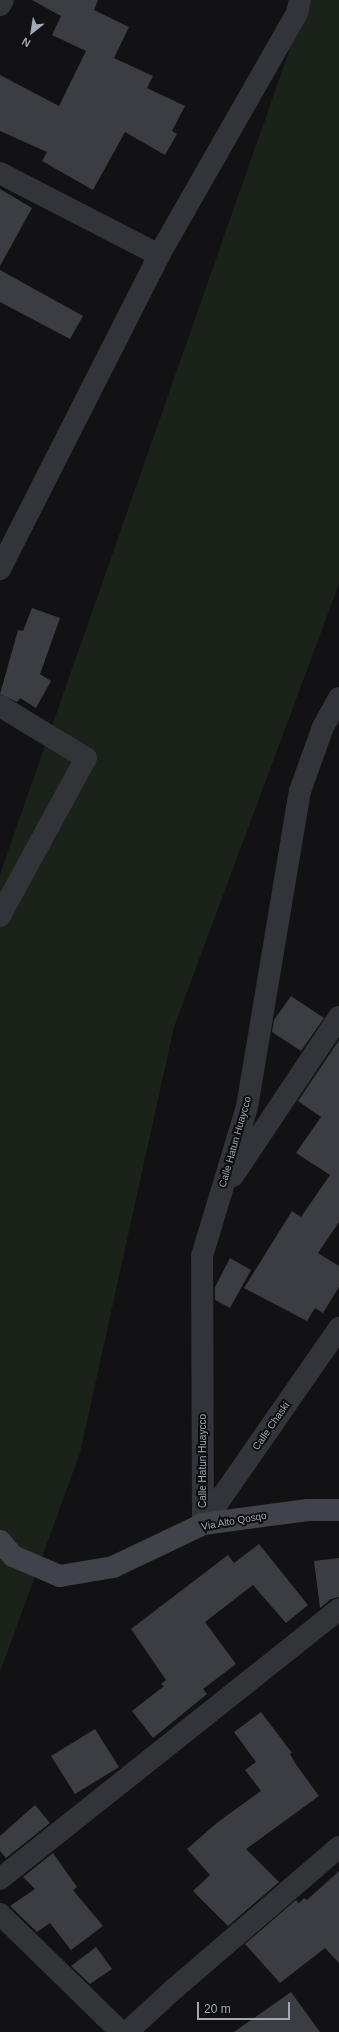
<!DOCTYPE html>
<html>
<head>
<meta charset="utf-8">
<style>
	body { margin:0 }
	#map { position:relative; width:339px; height:2032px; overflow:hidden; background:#121214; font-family:Helvetica,sans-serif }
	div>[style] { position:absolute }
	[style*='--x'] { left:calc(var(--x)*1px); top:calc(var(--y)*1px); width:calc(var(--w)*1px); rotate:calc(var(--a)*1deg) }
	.green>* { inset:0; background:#1a221a }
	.building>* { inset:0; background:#3c3d42 }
	.street>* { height:22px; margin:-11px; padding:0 11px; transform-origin:11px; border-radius:11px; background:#323439 }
	.secondary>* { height:22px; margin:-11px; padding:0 11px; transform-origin:11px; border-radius:11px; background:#404349 }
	span { translate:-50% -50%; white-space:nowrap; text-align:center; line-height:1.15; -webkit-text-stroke:4px #0d0d0f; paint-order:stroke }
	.street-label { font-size:10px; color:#a2a9b6 }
	.north { position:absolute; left:12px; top:12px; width:40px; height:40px; -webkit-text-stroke:3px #0d0d0f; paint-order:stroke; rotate:210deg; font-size:11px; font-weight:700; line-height:16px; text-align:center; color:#a2a9b6 }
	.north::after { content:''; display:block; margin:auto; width:14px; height:18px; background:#a2a9b6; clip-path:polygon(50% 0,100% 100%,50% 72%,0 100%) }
	.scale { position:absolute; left:197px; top:2002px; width:93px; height:18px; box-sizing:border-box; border:2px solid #a2a9b6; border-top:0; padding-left:5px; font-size:12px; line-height:14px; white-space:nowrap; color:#a2a9b6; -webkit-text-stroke:3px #0d0d0f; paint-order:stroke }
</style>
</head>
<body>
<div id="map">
	<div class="green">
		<i style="clip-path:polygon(307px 0,339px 0,339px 584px,174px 1027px,80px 1453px,0 1672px,0 874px)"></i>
	</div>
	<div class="building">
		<i style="clip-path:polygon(32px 0,98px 0,94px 10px,129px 27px,114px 58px,153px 76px,147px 88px,185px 106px,172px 131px,177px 134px,165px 155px,125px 132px,93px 190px,42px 161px,47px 152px,0 131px,0 75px,59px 106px,86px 51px,52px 35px,61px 16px)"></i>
		<i style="clip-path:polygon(0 189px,32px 208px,0 266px)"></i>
		<i style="clip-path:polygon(0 270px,83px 316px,70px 339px,0 302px)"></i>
		<i style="clip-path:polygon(32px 608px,60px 618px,40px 674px,51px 681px,36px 708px,20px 698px,17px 702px,0 694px,18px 630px,23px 631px)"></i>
		<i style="clip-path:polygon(291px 996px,324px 1018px,301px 1051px,272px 1032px,274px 1020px)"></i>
		<i style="clip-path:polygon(339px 1040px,339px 1222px,318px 1253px,339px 1266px,339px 1287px,323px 1313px,315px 1308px,307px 1321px,244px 1288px,292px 1211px,301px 1217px,330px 1175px,296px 1153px,321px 1117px,298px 1101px)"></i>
		<i style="clip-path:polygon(230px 1258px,251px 1270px,230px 1308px,215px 1300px,215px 1287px)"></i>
		<i style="clip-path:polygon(259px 1544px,308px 1605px,286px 1623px,253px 1585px,205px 1622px,236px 1664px,203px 1689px,207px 1694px,153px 1738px,132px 1711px,164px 1686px,161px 1684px,166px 1680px,131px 1629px,228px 1555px,234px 1563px)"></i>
		<i style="clip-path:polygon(339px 1558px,339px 1597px,331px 1599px,320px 1608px,314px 1561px)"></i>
		<i style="clip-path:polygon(261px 1712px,292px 1753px,290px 1754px,295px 1763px,319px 1796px,246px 1849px,279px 1882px,228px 1926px,193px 1891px,210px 1875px,187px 1849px,218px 1822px,261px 1791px,245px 1770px,256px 1762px,234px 1732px)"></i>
		<i style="clip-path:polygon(95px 1729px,119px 1767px,75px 1794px,51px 1756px)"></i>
		<i style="clip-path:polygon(35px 1805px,50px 1823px,6px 1858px,0 1851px,0 1836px)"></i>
		<i style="clip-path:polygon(53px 1853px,77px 1887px,73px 1890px,103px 1926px,71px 1950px,50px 1923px,37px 1932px,10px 1906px,35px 1889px,23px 1877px)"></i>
		<i style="clip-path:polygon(339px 1871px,339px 1963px,325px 1948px,280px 1983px,245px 1944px,296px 1900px,299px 1903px,304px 1898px,307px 1900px)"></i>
		<i style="clip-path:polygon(96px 1947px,112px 1969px,90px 1984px,71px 1966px)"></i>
		<i style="clip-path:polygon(291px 1992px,320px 2032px,234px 2032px)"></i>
	</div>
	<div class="street">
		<i style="--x:0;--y:5;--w:6;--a:-59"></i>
		<i style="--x:0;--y:173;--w:179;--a:27.3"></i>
		<i style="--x:0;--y:569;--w:352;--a:-63.1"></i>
		<i style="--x:159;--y:255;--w:279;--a:-60.3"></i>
		<i style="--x:297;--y:13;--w:13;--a:-77"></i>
		<i style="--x:0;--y:706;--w:100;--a:31.2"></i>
		<i style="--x:86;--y:758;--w:180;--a:118.6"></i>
		<i style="--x:233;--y:1176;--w:191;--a:-56.3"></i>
		<i style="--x:203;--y:1524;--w:268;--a:-90.2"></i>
		<i style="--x:202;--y:1256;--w:156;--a:-73.2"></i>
		<i style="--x:247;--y:1107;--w:320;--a:-80.5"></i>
		<i style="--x:300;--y:791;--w:68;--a:-70.2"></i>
		<i style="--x:323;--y:727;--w:33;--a:-61"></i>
		<i style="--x:203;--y:1524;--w:239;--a:-55.2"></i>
		<i style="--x:0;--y:1879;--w:433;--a:-38.5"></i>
		<i style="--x:0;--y:1914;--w:169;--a:44.3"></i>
		<i style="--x:127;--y:2032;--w:64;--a:-42.5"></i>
		<i style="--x:174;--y:1989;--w:218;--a:-40.7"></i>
	</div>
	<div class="secondary">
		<i style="--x:0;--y:1541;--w:20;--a:49"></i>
		<i style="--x:13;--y:1556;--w:51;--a:23.1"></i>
		<i style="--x:60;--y:1576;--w:54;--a:-9.6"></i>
		<i style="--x:113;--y:1567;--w:100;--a:-25.5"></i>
		<i style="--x:203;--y:1524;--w:106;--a:-7.6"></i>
		<i style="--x:308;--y:1510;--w:31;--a:0"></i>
	</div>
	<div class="street-label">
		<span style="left:235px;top:1142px;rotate:-74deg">Calle Hatun Huaycco</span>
		<span style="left:271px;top:1426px;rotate:-55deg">Calle Chaski</span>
		<span style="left:203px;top:1461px;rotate:-90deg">Calle Hatun Huaycco</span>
		<span style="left:234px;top:1521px;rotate:-10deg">Via Alto Qosqo</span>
	</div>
	<div class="north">N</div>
	<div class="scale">20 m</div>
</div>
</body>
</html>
